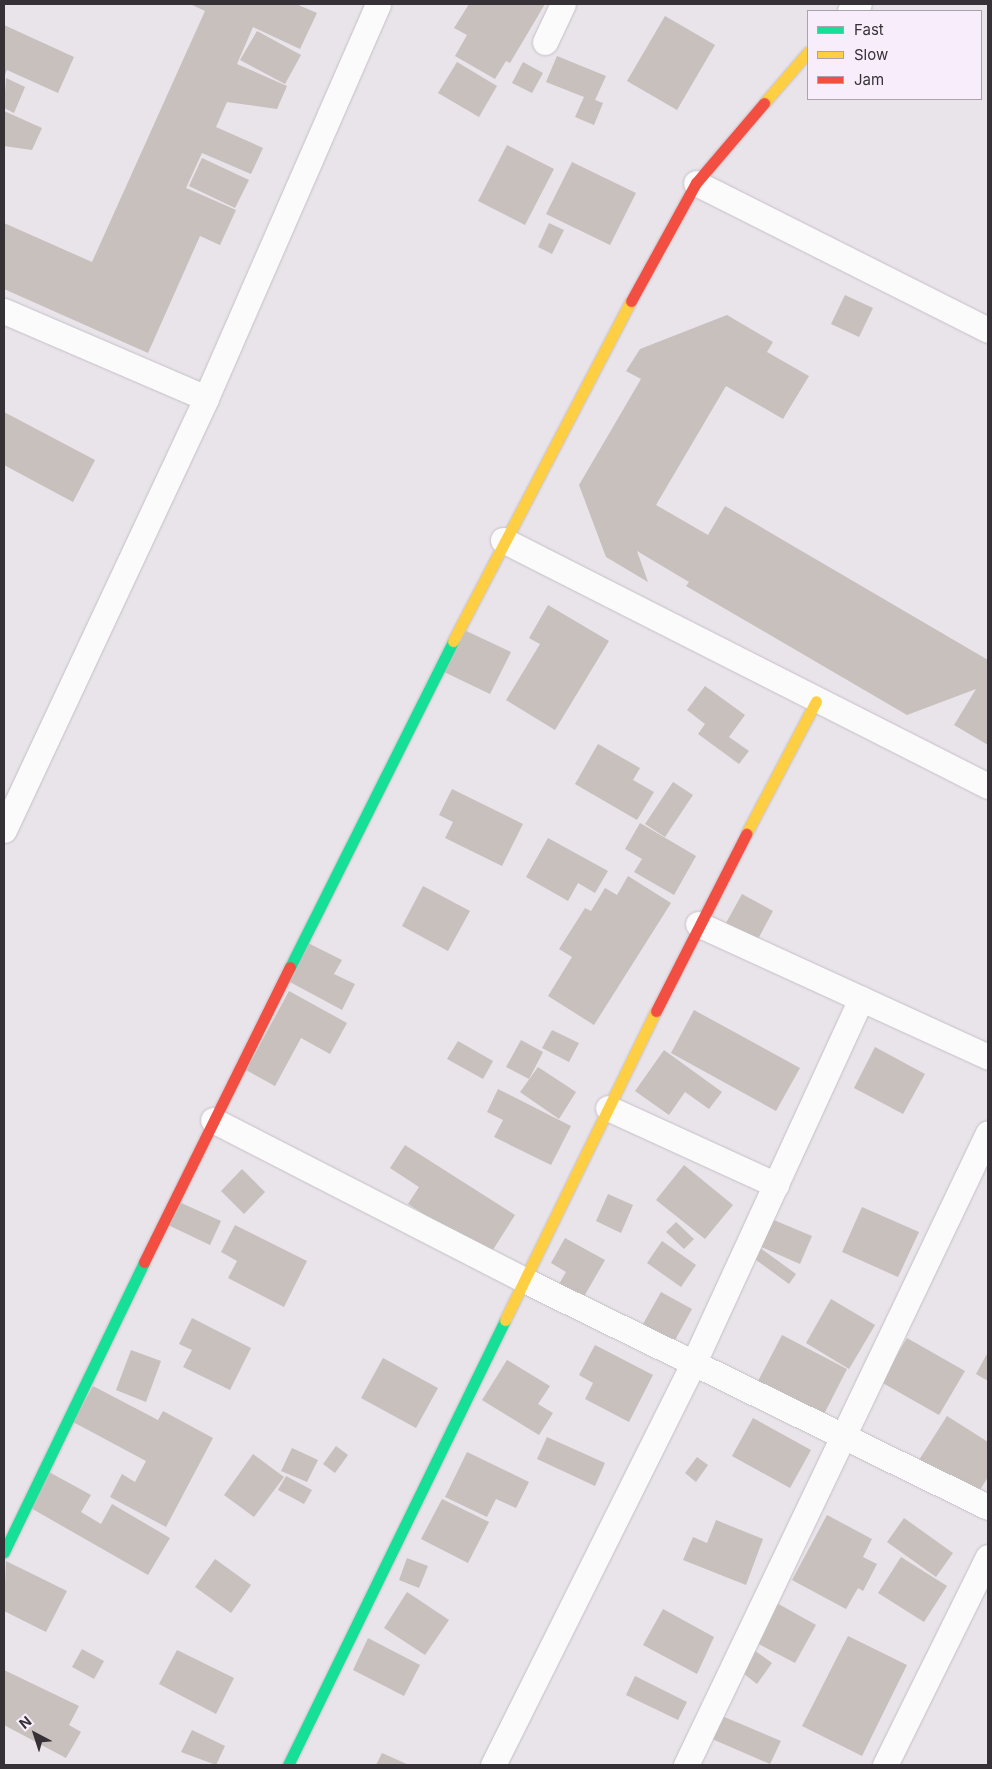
<!DOCTYPE html>
<html>
<head>
<meta charset="utf-8">
<style>
	body { margin:0 }
	#map { position:relative; width:992px; height:1769px; overflow:hidden; background:#e9e3ea; font-family:Inter,sans-serif }
	div>[style] { position:absolute }
	[style*='--x'] { left:calc(var(--x)*1px); top:calc(var(--y)*1px); width:calc(var(--w)*1px); rotate:calc(var(--a)*1deg) }
	.building>* { inset:0; background:#c7c0bd }
	.roads { filter:drop-shadow(0 0 1px #c5c0c6) drop-shadow(0 0 1px #c5c0c6) }
	.street>* { height:25px; margin:-12.5px; padding:0 12.5px; transform-origin:12.5px; border-radius:12.5px; background:#fcfbfc }
	.fast>* { height:11px; margin:-5.5px; padding:0 5.5px; transform-origin:5.5px; border-radius:5.5px; background:#16e098 }
	.slow>* { height:11px; margin:-5.5px; padding:0 5.5px; transform-origin:5.5px; border-radius:5.5px; background:#ffcf43 }
	.jam>* { height:11px; margin:-5.5px; padding:0 5.5px; transform-origin:5.5px; border-radius:5.5px; background:#f24e42 }
	span { translate:-50% -50%; white-space:nowrap; text-align:center; line-height:1.15; -webkit-text-stroke:4px #f8edfb; paint-order:stroke }
	.frame { position:absolute; inset:0; border:5px solid #353136; pointer-events:none }
	.legend { position:absolute; left:807px; top:10px; width:175px; height:90px; box-sizing:border-box; background:#f8edfb; border:1px solid #aaa2ac; margin:0; padding:6px 9px; list-style:none; font-size:15px; color:#353136 }
	.legend li { display:flex; align-items:center; gap:10px; height:25px }
	.legend b { width:25px; border:1px solid #aaa2ac }
	.north { position:absolute; left:10px; top:1709px; width:50px; height:50px; -webkit-text-stroke:4px #f8edfb; paint-order:stroke; rotate:320deg; font-size:14px; font-weight:700; line-height:20px; text-align:center; color:#353136 }
	.north::after { content:''; display:block; margin:auto; width:18px; height:22px; background:#353136; clip-path:polygon(50% 0,100% 100%,50% 72%,0 100%) }
</style>
</head>
<body>
<div id="map">
	<div class="building">
		<i style="clip-path:polygon(190px 4px,296px 4px,317px 13px,300px 49px,253px 27px,237px 64px,287px 86px,277px 109px,227px 102px,216px 127px,263px 148px,251px 174px,202px 153px,186px 188px,236px 210px,220px 245px,200px 236px,148px 353px,4px 289px,4px 223px,92px 262px,205px 11px)"></i>
		<i style="clip-path:polygon(469px 4px,545px 4px,510px 63px,506px 61px,495px 79px,455px 56px,467px 35px,454px 28px)"></i>
		<i style="clip-path:polygon(665px 16px,715px 45px,677px 110px,627px 81px)"></i>
		<i style="clip-path:polygon(4px 25px,74px 57px,58px 93px,7px 70px,4px 77px)"></i>
		<i style="clip-path:polygon(257px 31px,301px 55px,285px 84px,240px 60px)"></i>
		<i style="clip-path:polygon(557px 56px,606px 76px,595px 100px,603px 103px,594px 125px,575px 117px,584px 97px,546px 82px)"></i>
		<i style="clip-path:polygon(457px 62px,497px 86px,479px 117px,438px 93px)"></i>
		<i style="clip-path:polygon(523px 62px,543px 73px,532px 93px,512px 83px)"></i>
		<i style="clip-path:polygon(6px 78px,25px 87px,14px 113px,4px 108px)"></i>
		<i style="clip-path:polygon(4px 111px,42px 128px,32px 150px,4px 146px)"></i>
		<i style="clip-path:polygon(507px 145px,554px 169px,525px 225px,478px 201px)"></i>
		<i style="clip-path:polygon(202px 158px,249px 180px,235px 208px,189px 186px)"></i>
		<i style="clip-path:polygon(572px 162px,636px 193px,610px 245px,546px 214px)"></i>
		<i style="clip-path:polygon(549px 223px,564px 230px,552px 254px,538px 247px)"></i>
		<i style="clip-path:polygon(845px 295px,873px 308px,859px 337px,831px 324px)"></i>
		<i style="clip-path:polygon(727px 315px,773px 342px,767px 352px,809px 376px,783px 419px,726px 386px,656px 505px,708px 535px,725px 506px,988px 660px,988px 745px,954px 725px,976px 689px,907px 715px,686px 586px,689px 582px,637px 551px,648px 582px,606px 557px,579px 485px,641px 379px,626px 371px,640px 349px)"></i>
		<i style="clip-path:polygon(4px 412px,95px 460px,73px 502px,4px 465px)"></i>
		<i style="clip-path:polygon(548px 605px,609px 641px,555px 730px,506px 700px,540px 644px,529px 638px)"></i>
		<i style="clip-path:polygon(460px 628px,511px 652px,490px 694px,440px 670px)"></i>
		<i style="clip-path:polygon(705px 686px,745px 715px,729px 737px,749px 751px,739px 764px,698px 734px,705px 724px,687px 710px)"></i>
		<i style="clip-path:polygon(598px 744px,640px 768px,633px 780px,654px 792px,637px 820px,575px 784px)"></i>
		<i style="clip-path:polygon(673px 782px,693px 795px,665px 837px,645px 824px)"></i>
		<i style="clip-path:polygon(452px 789px,523px 824px,502px 866px,445px 838px,453px 822px,439px 815px)"></i>
		<i style="clip-path:polygon(640px 823px,696px 856px,674px 895px,634px 872px,642px 859px,625px 849px)"></i>
		<i style="clip-path:polygon(548px 838px,608px 871px,595px 893px,578px 883px,568px 901px,526px 877px)"></i>
		<i style="clip-path:polygon(628px 876px,671px 903px,594px 1025px,548px 996px,572px 957px,559px 949px,585px 908px,591px 911px,605px 888px,617px 895px)"></i>
		<i style="clip-path:polygon(423px 886px,470px 911px,448px 951px,402px 926px)"></i>
		<i style="clip-path:polygon(742px 894px,773px 911px,758px 939px,726px 923px)"></i>
		<i style="clip-path:polygon(308px 943px,342px 960px,334px 974px,355px 984px,342px 1010px,288px 981px)"></i>
		<i style="clip-path:polygon(289px 991px,347px 1023px,330px 1054px,301px 1038px,275px 1086px,246px 1070px)"></i>
		<i style="clip-path:polygon(694px 1010px,800px 1068px,776px 1111px,671px 1053px)"></i>
		<i style="clip-path:polygon(552px 1030px,579px 1043px,569px 1062px,542px 1048px)"></i>
		<i style="clip-path:polygon(521px 1040px,543px 1052px,529px 1079px,506px 1067px)"></i>
		<i style="clip-path:polygon(458px 1041px,493px 1061px,483px 1079px,447px 1059px)"></i>
		<i style="clip-path:polygon(875px 1047px,925px 1074px,903px 1114px,854px 1088px)"></i>
		<i style="clip-path:polygon(664px 1050px,722px 1092px,709px 1109px,685px 1092px,669px 1115px,635px 1091px)"></i>
		<i style="clip-path:polygon(538px 1067px,576px 1092px,559px 1119px,520px 1092px)"></i>
		<i style="clip-path:polygon(498px 1089px,571px 1126px,551px 1165px,494px 1137px,503px 1120px,487px 1112px)"></i>
		<i style="clip-path:polygon(405px 1145px,515px 1215px,489px 1256px,408px 1204px,419px 1187px,390px 1168px)"></i>
		<i style="clip-path:polygon(684px 1165px,733px 1205px,705px 1239px,656px 1200px)"></i>
		<i style="clip-path:polygon(242px 1169px,265px 1192px,244px 1214px,221px 1191px)"></i>
		<i style="clip-path:polygon(608px 1194px,633px 1205px,621px 1233px,596px 1221px)"></i>
		<i style="clip-path:polygon(177px 1201px,221px 1221px,210px 1245px,166px 1224px)"></i>
		<i style="clip-path:polygon(862px 1207px,919px 1232px,898px 1277px,842px 1252px)"></i>
		<i style="clip-path:polygon(769px 1218px,812px 1236px,800px 1264px,757px 1245px)"></i>
		<i style="clip-path:polygon(676px 1222px,694px 1239px,684px 1249px,666px 1232px)"></i>
		<i style="clip-path:polygon(235px 1225px,307px 1261px,284px 1307px,228px 1278px,237px 1261px,221px 1252px)"></i>
		<i style="clip-path:polygon(565px 1238px,605px 1260px,582px 1300px,558px 1286px,566px 1272px,551px 1263px)"></i>
		<i style="clip-path:polygon(662px 1241px,696px 1265px,681px 1287px,647px 1263px)"></i>
		<i style="clip-path:polygon(759px 1247px,796px 1274px,789px 1284px,752px 1257px)"></i>
		<i style="clip-path:polygon(661px 1292px,692px 1309px,674px 1342px,643px 1324px)"></i>
		<i style="clip-path:polygon(831px 1299px,875px 1325px,849px 1369px,806px 1343px)"></i>
		<i style="clip-path:polygon(192px 1318px,251px 1348px,230px 1390px,183px 1367px,192px 1350px,179px 1344px)"></i>
		<i style="clip-path:polygon(782px 1335px,847px 1369px,822px 1418px,757px 1383px)"></i>
		<i style="clip-path:polygon(907px 1338px,965px 1371px,939px 1415px,881px 1382px)"></i>
		<i style="clip-path:polygon(595px 1345px,653px 1375px,629px 1422px,585px 1399px,593px 1383px,579px 1375px)"></i>
		<i style="clip-path:polygon(131px 1350px,161px 1361px,146px 1402px,116px 1390px)"></i>
		<i style="clip-path:polygon(988px 1352px,988px 1381px,976px 1374px)"></i>
		<i style="clip-path:polygon(383px 1358px,438px 1388px,416px 1428px,361px 1398px)"></i>
		<i style="clip-path:polygon(507px 1360px,550px 1386px,538px 1404px,553px 1413px,539px 1435px,482px 1400px)"></i>
		<i style="clip-path:polygon(93px 1386px,158px 1420px,163px 1411px,213px 1438px,166px 1527px,110px 1497px,122px 1474px,135px 1482px,146px 1461px,73px 1422px)"></i>
		<i style="clip-path:polygon(947px 1416px,988px 1442px,988px 1477px,976px 1496px,919px 1460px)"></i>
		<i style="clip-path:polygon(753px 1418px,811px 1450px,790px 1488px,732px 1456px)"></i>
		<i style="clip-path:polygon(547px 1437px,605px 1463px,595px 1486px,537px 1459px)"></i>
		<i style="clip-path:polygon(336px 1446px,348px 1455px,335px 1473px,323px 1464px)"></i>
		<i style="clip-path:polygon(292px 1448px,318px 1460px,307px 1482px,281px 1471px)"></i>
		<i style="clip-path:polygon(467px 1452px,529px 1482px,516px 1508px,496px 1499px,487px 1517px,445px 1497px)"></i>
		<i style="clip-path:polygon(253px 1454px,284px 1477px,254px 1517px,224px 1495px)"></i>
		<i style="clip-path:polygon(697px 1457px,708px 1465px,696px 1482px,685px 1473px)"></i>
		<i style="clip-path:polygon(49px 1472px,91px 1495px,81px 1512px,101px 1524px,112px 1504px,170px 1538px,148px 1575px,29px 1507px)"></i>
		<i style="clip-path:polygon(286px 1476px,312px 1490px,304px 1504px,278px 1490px)"></i>
		<i style="clip-path:polygon(442px 1499px,489px 1522px,468px 1563px,421px 1539px)"></i>
		<i style="clip-path:polygon(827px 1515px,872px 1539px,863px 1557px,877px 1564px,863px 1591px,858px 1588px,846px 1609px,792px 1580px)"></i>
		<i style="clip-path:polygon(904px 1518px,953px 1553px,936px 1577px,887px 1542px)"></i>
		<i style="clip-path:polygon(716px 1520px,763px 1539px,746px 1585px,683px 1560px,693px 1537px,707px 1543px)"></i>
		<i style="clip-path:polygon(901px 1557px,947px 1586px,924px 1622px,878px 1593px)"></i>
		<i style="clip-path:polygon(407px 1558px,428px 1566px,419px 1588px,399px 1580px)"></i>
		<i style="clip-path:polygon(215px 1559px,251px 1585px,231px 1613px,195px 1587px)"></i>
		<i style="clip-path:polygon(6px 1561px,67px 1591px,46px 1632px,4px 1611px)"></i>
		<i style="clip-path:polygon(407px 1592px,449px 1620px,425px 1655px,384px 1628px)"></i>
		<i style="clip-path:polygon(775px 1602px,816px 1625px,795px 1663px,753px 1641px)"></i>
		<i style="clip-path:polygon(663px 1609px,714px 1637px,697px 1674px,643px 1645px)"></i>
		<i style="clip-path:polygon(848px 1636px,907px 1665px,862px 1756px,802px 1726px)"></i>
		<i style="clip-path:polygon(368px 1638px,420px 1665px,404px 1696px,353px 1670px)"></i>
		<i style="clip-path:polygon(82px 1649px,104px 1661px,94px 1679px,72px 1667px)"></i>
		<i style="clip-path:polygon(177px 1650px,234px 1678px,216px 1714px,159px 1684px)"></i>
		<i style="clip-path:polygon(754px 1650px,772px 1663px,757px 1684px,739px 1670px)"></i>
		<i style="clip-path:polygon(4px 1670px,79px 1706px,69px 1725px,81px 1732px,66px 1758px,4px 1725px)"></i>
		<i style="clip-path:polygon(635px 1676px,687px 1702px,678px 1720px,626px 1695px)"></i>
		<i style="clip-path:polygon(722px 1716px,781px 1741px,770px 1764px,712px 1739px)"></i>
		<i style="clip-path:polygon(192px 1730px,225px 1746px,216px 1765px,181px 1752px)"></i>
		<i style="clip-path:polygon(382px 1753px,409px 1765px,376px 1765px)"></i>
	</div>
	<div class="roads">
		<div class="street">
			<i style="--x:850;--y:11;--w:11;--a:-38"></i>
			<i style="--x:545;--y:42;--w:42;--a:-64.7"></i>
			<i style="--x:696;--y:183;--w:327;--a:26.7"></i>
			<i style="--x:4;--y:311;--w:220;--a:23.3"></i>
			<i style="--x:503;--y:540;--w:544;--a:26.89"></i>
			<i style="--x:4;--y:830;--w:477;--a:-64.9"></i>
			<i style="--x:206;--y:398;--w:430;--a:-66.4"></i>
			<i style="--x:698;--y:924;--w:319;--a:24.6"></i>
			<i style="--x:608;--y:1108;--w:185;--a:24.6"></i>
			<i style="--x:213;--y:1120;--w:350;--a:27.2"></i>
			<i style="--x:524;--y:1280;--w:517;--a:26.07"></i>
			<i style="--x:493;--y:1765;--w:450;--a:-63.5"></i>
			<i style="--x:694;--y:1362;--w:400;--a:-65.3"></i>
			<i style="--x:686;--y:1765;--w:700;--a:-64.46"></i>
			<i style="--x:885;--y:1765;--w:232;--a:-63.7"></i>
		</div>
		<div class="fast">
			<i style="--x:290;--y:967;--w:364;--a:-63.4"></i>
			<i style="--x:4;--y:1552;--w:322;--a:-64.2"></i>
			<i style="--x:288;--y:1765;--w:495;--a:-64"></i>
		</div>
		<div class="slow">
			<i style="--x:764;--y:103;--w:67;--a:-49.2"></i>
			<i style="--x:453;--y:641;--w:384;--a:-62.4"></i>
			<i style="--x:746;--y:834;--w:150;--a:-62.2"></i>
			<i style="--x:505;--y:1320;--w:344;--a:-64"></i>
		</div>
		<div class="jam">
			<i style="--x:631;--y:301;--w:135;--a:-61.2"></i>
			<i style="--x:696;--y:183;--w:105;--a:-49.6"></i>
			<i style="--x:656;--y:1011;--w:199;--a:-63"></i>
			<i style="--x:144;--y:1262;--w:329;--a:-63.7"></i>
		</div>
	</div>
	<div class="frame"></div>
	<ul class="legend">
	<li><b style="height:6px;background:#16e098"></b>Fast</li>
	<li><b style="height:6px;background:#ffcf43"></b>Slow</li>
	<li><b style="height:6px;background:#f24e42"></b>Jam</li>
	</ul>
	<div class="north">N</div>
</div>
</body>
</html>
